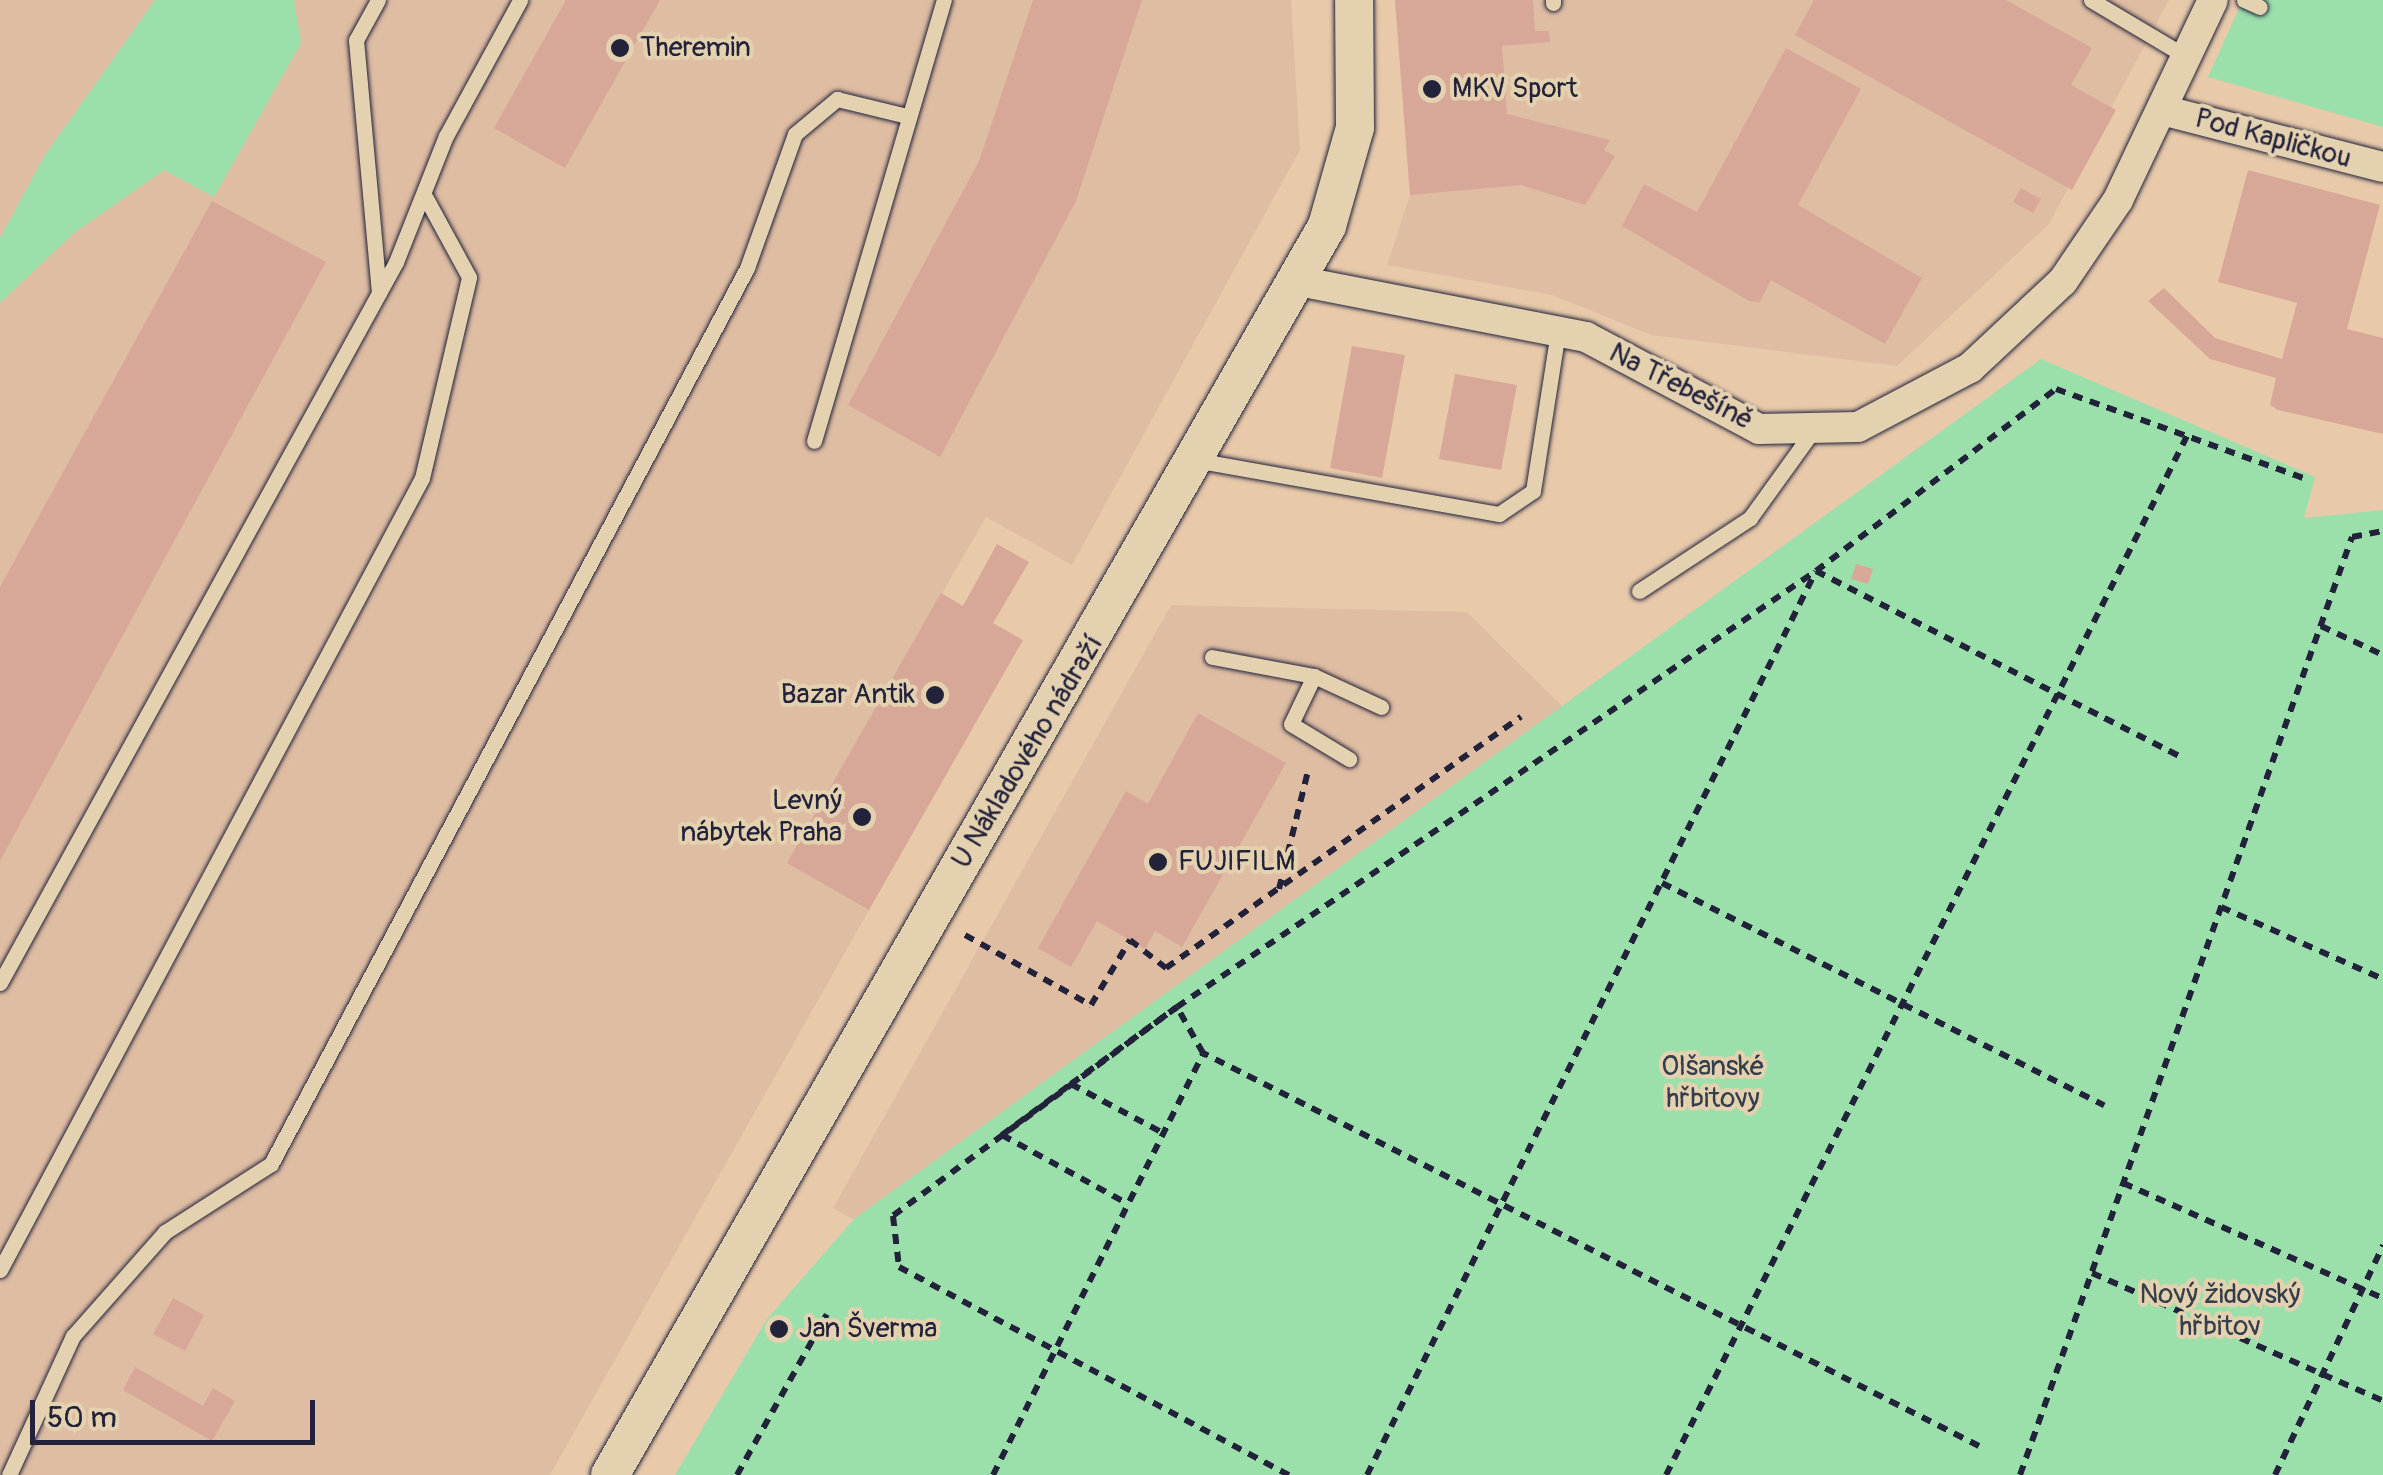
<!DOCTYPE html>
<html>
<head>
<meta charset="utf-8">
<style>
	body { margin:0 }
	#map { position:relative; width:2383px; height:1475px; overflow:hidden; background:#e8caab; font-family:Pangolin,sans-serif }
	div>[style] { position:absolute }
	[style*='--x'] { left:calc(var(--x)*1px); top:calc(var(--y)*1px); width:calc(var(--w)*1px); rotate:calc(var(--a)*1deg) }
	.built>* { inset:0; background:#dfbda3 }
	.green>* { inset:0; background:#9bdfab }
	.building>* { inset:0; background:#d7a897 }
	.path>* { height:6px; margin-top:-3px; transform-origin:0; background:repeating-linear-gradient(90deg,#22223b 0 10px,transparent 0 18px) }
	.roads { filter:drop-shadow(0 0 2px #22223b) drop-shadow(0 0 2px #22223b) }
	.service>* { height:15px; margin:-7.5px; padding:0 7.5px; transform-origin:7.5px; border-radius:7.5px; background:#e4d1af }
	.minor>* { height:30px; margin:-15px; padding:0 15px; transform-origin:15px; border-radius:15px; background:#e4d1af }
	.tertiary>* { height:38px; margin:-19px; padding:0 19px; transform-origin:19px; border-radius:19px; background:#e4d1af }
	.dots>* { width:28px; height:28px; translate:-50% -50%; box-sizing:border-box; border:5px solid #e4d1af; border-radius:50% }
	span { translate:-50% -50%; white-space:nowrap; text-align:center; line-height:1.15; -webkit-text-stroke:8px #e4d1af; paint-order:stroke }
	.poi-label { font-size:28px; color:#22223b }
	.left { translate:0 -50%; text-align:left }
	.right { translate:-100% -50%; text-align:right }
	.street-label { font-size:28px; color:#22223b }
	.park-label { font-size:28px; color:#343e4c }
	.scale { position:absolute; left:30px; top:1400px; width:285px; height:45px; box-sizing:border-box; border:5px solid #22223b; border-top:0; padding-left:12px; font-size:30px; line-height:35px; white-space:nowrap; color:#22223b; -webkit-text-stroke:8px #e4d1af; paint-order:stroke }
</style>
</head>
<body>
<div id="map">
	<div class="built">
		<i style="clip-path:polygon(0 0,1291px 0,1300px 150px,1072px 565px,986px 517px,788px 862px,869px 910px,550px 1475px,0 1475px)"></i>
		<i style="clip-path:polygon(1395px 0,2169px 0,2049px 224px,1897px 366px,1651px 335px,1552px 295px,1387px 265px,1410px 195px)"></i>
		<i style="clip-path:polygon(1171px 605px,1467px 612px,1564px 708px,857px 1221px,833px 1208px)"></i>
	</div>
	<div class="green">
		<i style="clip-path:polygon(155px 0,294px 0,301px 43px,214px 197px,164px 170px,74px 233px,0 303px,0 238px,45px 155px)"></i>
		<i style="clip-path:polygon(2243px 0,2383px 0,2383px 127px,2208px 77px)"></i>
		<i style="clip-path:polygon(2041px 359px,2315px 477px,2304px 518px,2383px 510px,2383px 1475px,675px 1475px,767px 1319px,854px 1219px)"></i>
	</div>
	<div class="building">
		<i style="clip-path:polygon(566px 0,660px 0,565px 168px,494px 128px)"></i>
		<i style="clip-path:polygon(1033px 0,1142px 0,1076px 201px,940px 457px,848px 405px,979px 161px)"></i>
		<i style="clip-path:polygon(1395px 0,1533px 0,1535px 31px,1549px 31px,1550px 42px,1502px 46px,1507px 114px,1610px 140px,1604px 150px,1615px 156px,1585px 205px,1521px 185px,1410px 195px)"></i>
		<i style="clip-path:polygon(1814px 0,2006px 0,2092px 48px,2071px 85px,2116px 110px,2072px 190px,1795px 35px)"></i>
		<i style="clip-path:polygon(1786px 48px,1861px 89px,1798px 205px,1922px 278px,1885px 344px,1771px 280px,1760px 302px,1749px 301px,1622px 226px,1644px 184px,1697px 212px)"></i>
		<i style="clip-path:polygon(2248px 170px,2380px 205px,2347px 329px,2383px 338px,2383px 434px,2278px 410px,2270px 405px,2276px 378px,2210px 359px,2148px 301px,2164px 288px,2215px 338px,2282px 359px,2297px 303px,2218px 282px)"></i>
		<i style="clip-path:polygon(2021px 188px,2041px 199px,2033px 213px,2013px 202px)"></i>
		<i style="clip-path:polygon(212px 201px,326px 262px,0 861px,0 587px)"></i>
		<i style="clip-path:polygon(1352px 346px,1405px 355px,1382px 478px,1330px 468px)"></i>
		<i style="clip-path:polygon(1455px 374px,1517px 385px,1501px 470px,1439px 459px)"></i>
		<i style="clip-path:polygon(997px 544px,1029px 562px,993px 623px,1023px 640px,869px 910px,787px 863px,941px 593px,963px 606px)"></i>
		<i style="clip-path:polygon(1856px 564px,1873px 569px,1868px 584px,1851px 579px)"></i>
		<i style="clip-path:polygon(1198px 713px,1286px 763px,1182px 947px,1155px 931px,1145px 949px,1097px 921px,1071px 967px,1038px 948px,1126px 791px,1148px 804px)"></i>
		<i style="clip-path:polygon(173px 1298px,204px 1315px,185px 1351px,153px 1334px)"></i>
		<i style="clip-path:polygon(135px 1367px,203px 1406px,213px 1388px,235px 1401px,212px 1441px,123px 1390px)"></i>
	</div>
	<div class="path">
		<i style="--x:2321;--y:626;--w:68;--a:25.1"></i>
		<i style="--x:1662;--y:883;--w:495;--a:26.7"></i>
		<i style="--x:1279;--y:889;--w:122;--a:-76.2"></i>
		<i style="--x:2221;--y:907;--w:177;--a:24"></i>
		<i style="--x:965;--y:935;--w:144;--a:29.1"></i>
		<i style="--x:1091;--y:1005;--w:76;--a:-59"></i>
		<i style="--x:1130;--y:940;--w:46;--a:37.9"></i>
		<i style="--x:1166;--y:968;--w:435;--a:-35.3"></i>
		<i style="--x:1071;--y:1084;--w:104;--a:28"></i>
		<i style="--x:1002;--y:1135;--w:86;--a:-36.5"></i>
		<i style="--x:1071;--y:1084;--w:131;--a:-36"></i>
		<i style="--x:1177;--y:1007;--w:353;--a:143.7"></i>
		<i style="--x:893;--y:1216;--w:51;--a:83.3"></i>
		<i style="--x:899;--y:1267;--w:442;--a:28.1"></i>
		<i style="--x:1002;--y:1135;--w:144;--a:28.7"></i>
		<i style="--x:2123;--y:1183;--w:284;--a:23.9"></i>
		<i style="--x:2092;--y:1273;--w:318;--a:23.7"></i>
		<i style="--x:1979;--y:1446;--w:870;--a:-153.14"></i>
		<i style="--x:1203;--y:1053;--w:53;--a:-119.5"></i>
		<i style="--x:1177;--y:1007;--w:774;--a:-34.31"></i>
		<i style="--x:1816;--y:571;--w:301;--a:-37.2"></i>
		<i style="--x:2056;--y:389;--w:266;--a:19.8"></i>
		<i style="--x:737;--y:1475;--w:184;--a:-60.8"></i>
		<i style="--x:993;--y:1475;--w:471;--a:-63.5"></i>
		<i style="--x:1367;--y:1475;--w:1009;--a:-63.59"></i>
		<i style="--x:1816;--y:571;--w:412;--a:27"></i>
		<i style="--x:1666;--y:1475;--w:1165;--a:-63.37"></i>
		<i style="--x:2020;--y:1475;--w:995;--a:-70.51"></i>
		<i style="--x:2352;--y:537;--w:32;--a:-11"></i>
		<i style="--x:2275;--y:1475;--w:254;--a:-64.8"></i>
	</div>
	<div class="roads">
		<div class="service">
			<i style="--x:378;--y:0;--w:46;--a:118.8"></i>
			<i style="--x:356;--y:40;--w:254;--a:84.8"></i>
			<i style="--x:1553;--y:0;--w:3;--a:90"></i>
			<i style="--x:2091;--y:0;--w:112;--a:30.7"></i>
			<i style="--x:2244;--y:0;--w:17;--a:24"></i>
			<i style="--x:814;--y:441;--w:460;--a:-73.6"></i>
			<i style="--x:1195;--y:460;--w:309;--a:10.1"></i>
			<i style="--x:1499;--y:514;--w:41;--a:-34.1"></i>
			<i style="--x:1533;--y:491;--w:162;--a:-81.1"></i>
			<i style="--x:1639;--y:591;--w:133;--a:-33.3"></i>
			<i style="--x:1750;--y:518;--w:111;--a:-54.2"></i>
			<i style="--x:1212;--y:657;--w:104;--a:10.6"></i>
			<i style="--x:1314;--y:676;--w:74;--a:24.8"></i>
			<i style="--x:1314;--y:676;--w:53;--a:115.6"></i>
			<i style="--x:1291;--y:724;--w:68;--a:31.1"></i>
			<i style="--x:0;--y:983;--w:823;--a:-61.22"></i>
			<i style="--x:396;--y:262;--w:136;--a:-68.4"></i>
			<i style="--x:446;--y:136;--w:155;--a:-61.4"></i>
			<i style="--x:0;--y:1270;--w:897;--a:-61.95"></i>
			<i style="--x:422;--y:478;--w:206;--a:-76.8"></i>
			<i style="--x:469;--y:277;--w:90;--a:-118.6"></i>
			<i style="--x:9;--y:1475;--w:153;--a:-65.3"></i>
			<i style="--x:73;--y:1336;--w:139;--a:-48.5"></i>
			<i style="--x:165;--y:1232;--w:126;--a:-32.7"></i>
			<i style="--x:271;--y:1164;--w:1015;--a:-62.02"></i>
			<i style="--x:747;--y:268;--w:142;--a:-70.3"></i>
			<i style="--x:795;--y:134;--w:55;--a:-39.8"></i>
			<i style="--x:837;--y:99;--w:72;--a:13.7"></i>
		</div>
		<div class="minor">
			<i style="--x:2162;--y:110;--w:228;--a:14.5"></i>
			<i style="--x:1298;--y:281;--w:293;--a:11"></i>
			<i style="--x:1586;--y:337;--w:196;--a:28"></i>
			<i style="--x:1759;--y:429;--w:99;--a:-1.2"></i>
			<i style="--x:1858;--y:427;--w:127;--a:-27.8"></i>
			<i style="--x:1970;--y:368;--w:127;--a:-43.1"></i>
			<i style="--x:2063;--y:281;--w:98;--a:-55.8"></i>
			<i style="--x:2118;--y:200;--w:221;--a:-64.6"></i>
		</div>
		<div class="tertiary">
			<i style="--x:610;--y:1475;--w:1440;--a:-60.14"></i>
			<i style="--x:1327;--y:226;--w:102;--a:-74.1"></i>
			<i style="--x:1355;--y:128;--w:128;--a:-90.4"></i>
		</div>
	</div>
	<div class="dots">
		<i style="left:620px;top:48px;background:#22223b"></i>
		<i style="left:1432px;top:89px;background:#22223b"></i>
		<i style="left:935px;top:695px;background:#22223b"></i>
		<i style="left:862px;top:817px;background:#22223b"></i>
		<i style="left:1158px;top:862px;background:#22223b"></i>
		<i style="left:779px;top:1329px;background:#22223b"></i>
	</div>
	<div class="poi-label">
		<span class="left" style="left:640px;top:48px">Theremin</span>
		<span class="left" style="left:1452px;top:89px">MKV Sport</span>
		<span class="right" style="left:915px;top:695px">Bazar Antik</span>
		<span class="right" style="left:842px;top:817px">Levný<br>nábytek Praha</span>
		<span class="left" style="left:1178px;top:862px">FUJIFILM</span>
		<span class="left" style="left:799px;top:1329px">Jan Šverma</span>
	</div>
	<div class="street-label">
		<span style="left:2273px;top:139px;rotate:15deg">Pod Kapličkou</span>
		<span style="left:1681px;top:387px;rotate:27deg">Na Třebešíně</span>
		<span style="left:1028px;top:752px;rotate:-59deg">U Nákladového nádraží</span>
	</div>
	<div class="park-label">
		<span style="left:1713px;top:1083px">Olšanské<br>hřbitovy</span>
		<span style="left:2220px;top:1311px">Nový židovský<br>hřbitov</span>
	</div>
	<div class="scale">50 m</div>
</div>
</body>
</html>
